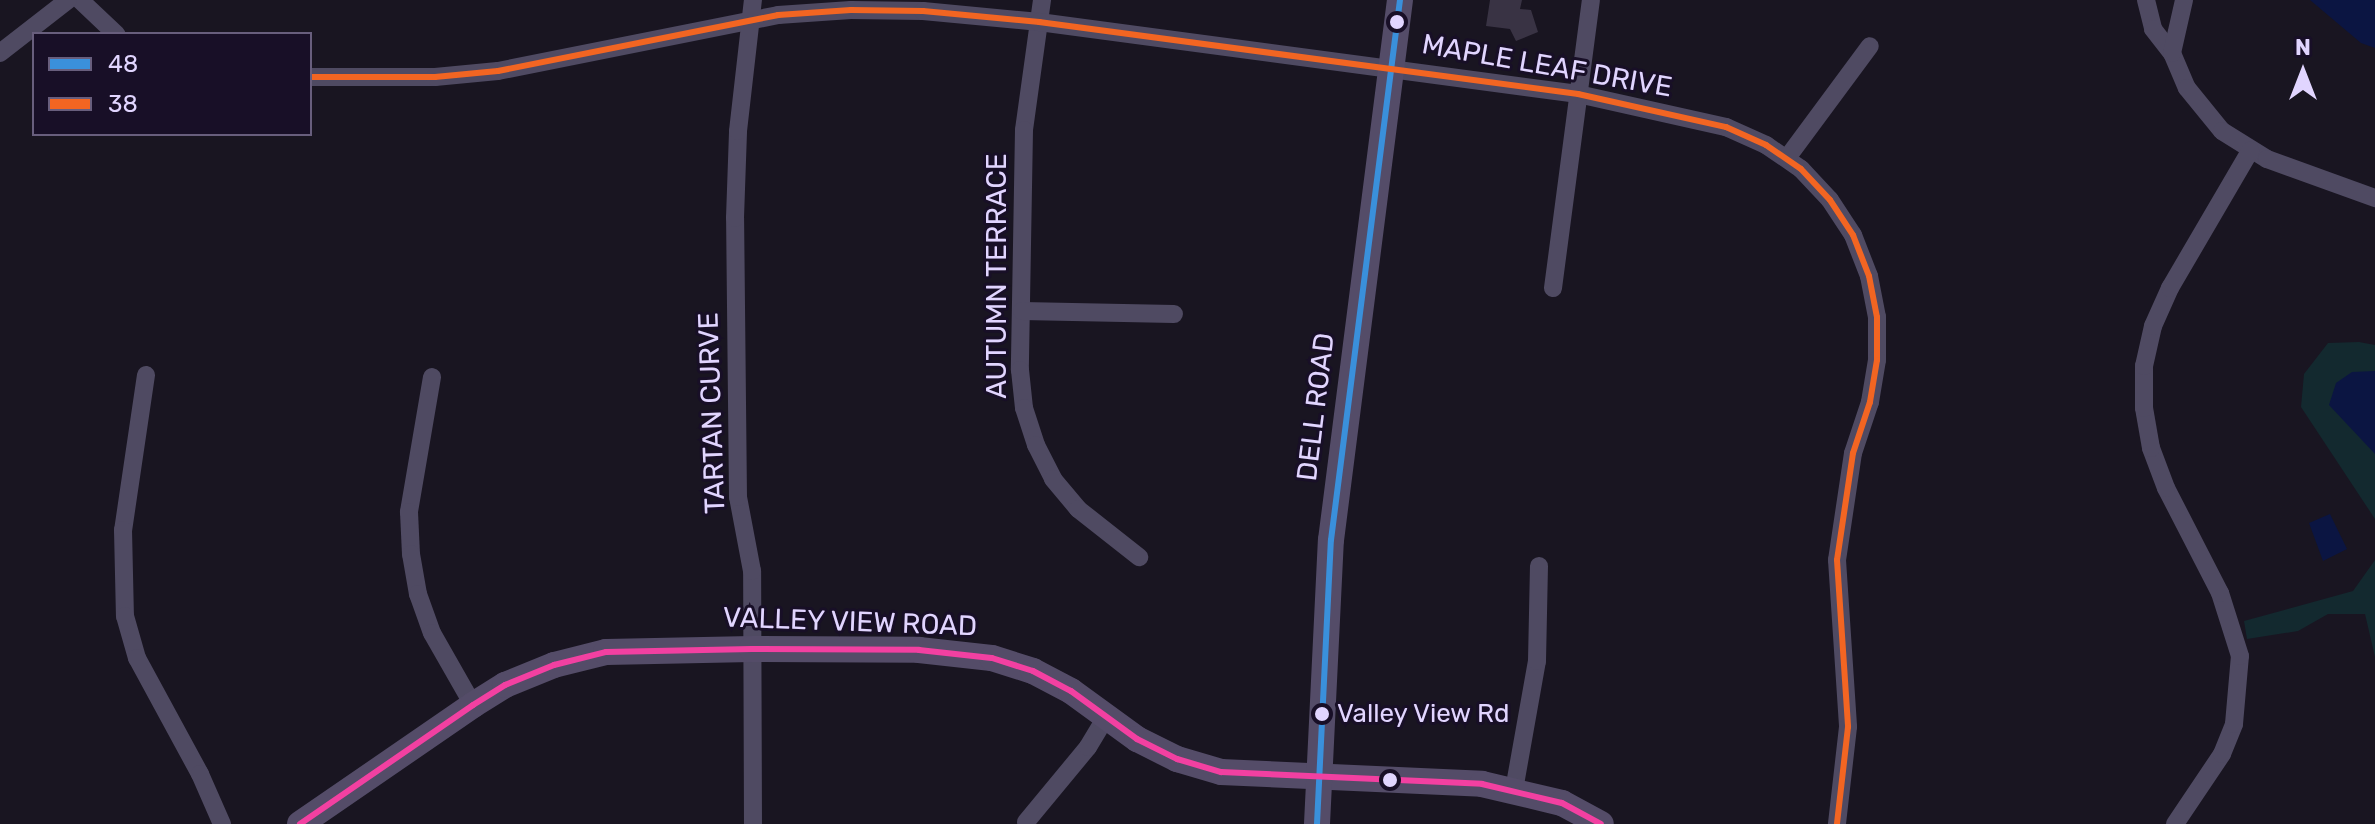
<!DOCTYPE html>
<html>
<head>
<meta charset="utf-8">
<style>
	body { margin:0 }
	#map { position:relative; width:2375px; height:824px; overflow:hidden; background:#191521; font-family:Rubik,sans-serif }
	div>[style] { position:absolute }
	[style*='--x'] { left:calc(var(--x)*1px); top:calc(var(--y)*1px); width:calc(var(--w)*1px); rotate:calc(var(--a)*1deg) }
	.green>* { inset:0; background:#13292f }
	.water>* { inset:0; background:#0b1542 }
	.building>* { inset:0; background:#393344 }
	.street>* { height:18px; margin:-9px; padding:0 9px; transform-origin:9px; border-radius:9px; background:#4f4a62 }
	.secondary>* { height:26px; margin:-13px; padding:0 13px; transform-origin:13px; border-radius:13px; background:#544c68 }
	.bus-1>* { height:6px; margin:-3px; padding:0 3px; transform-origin:3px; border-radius:3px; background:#3a90db }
	.bus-2>* { height:6px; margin:-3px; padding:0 3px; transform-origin:3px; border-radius:3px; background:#f26522 }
	.bus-3>* { height:6px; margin:-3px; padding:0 3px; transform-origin:3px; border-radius:3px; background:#f240a1 }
	.dots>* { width:22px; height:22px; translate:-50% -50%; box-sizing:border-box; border:4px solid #180f27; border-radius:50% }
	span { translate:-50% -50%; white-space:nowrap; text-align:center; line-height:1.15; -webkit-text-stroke:6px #180f27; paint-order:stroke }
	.bus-label { font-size:26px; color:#e1d5ff }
	.left { translate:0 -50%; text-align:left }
	.street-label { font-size:28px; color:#e1d5ff }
	.legend { position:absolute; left:32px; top:32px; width:280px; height:104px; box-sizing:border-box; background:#180f27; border:2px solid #685e7d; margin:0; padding:10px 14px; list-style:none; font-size:24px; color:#e1d5ff }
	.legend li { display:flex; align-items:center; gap:16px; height:40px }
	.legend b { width:40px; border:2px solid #685e7d }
	.north { position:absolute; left:2263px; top:32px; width:80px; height:80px; -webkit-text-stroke:6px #180f27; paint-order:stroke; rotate:0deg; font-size:22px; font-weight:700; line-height:32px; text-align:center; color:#e1d5ff }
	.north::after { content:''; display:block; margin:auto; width:28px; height:36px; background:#e1d5ff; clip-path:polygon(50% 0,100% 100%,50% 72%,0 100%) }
</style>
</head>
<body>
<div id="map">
	<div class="green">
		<i style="clip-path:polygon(2359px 342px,2375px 345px,2375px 519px,2301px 407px,2304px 374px,2328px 343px)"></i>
		<i style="clip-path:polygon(2375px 560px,2375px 657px,2365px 614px,2328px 614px,2298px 631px,2247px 639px,2244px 621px,2353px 591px)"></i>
	</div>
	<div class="water">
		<i style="clip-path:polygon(2310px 0,2375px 0,2375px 48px,2361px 43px)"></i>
		<i style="clip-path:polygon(2375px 371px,2375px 454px,2329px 405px,2336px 383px,2352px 372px)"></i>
		<i style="clip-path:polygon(2330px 514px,2347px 549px,2323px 561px,2309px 523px)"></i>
	</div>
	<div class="building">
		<i style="clip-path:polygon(1490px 0,1522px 0,1520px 9px,1531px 10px,1538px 32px,1516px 41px,1510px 29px,1486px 26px)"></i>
	</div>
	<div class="street">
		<i style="--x:80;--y:0;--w:50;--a:43.4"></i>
		<i style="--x:1042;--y:0;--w:131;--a:97.9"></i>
		<i style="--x:1024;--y:130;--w:240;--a:91"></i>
		<i style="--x:1020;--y:370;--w:38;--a:84"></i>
		<i style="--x:1024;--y:408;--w:39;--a:72"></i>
		<i style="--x:1036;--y:445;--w:38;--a:63"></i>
		<i style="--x:1053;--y:479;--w:39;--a:50"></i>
		<i style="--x:1078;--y:509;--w:78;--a:38.2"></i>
		<i style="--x:2146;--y:0;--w:30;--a:76"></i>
		<i style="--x:2153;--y:29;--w:31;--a:52"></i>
		<i style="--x:2172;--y:53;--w:38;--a:67"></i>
		<i style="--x:2187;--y:88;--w:55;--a:50.9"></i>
		<i style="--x:2222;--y:131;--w:53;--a:31.9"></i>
		<i style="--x:2267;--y:159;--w:115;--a:19.9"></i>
		<i style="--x:0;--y:53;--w:86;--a:-37.9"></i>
		<i style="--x:2172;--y:53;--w:54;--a:-77.2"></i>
		<i style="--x:310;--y:77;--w:125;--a:0"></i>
		<i style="--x:435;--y:77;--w:63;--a:-5.4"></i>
		<i style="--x:498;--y:71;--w:286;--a:-11.3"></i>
		<i style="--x:778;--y:15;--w:73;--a:-3.9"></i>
		<i style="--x:851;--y:10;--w:72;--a:0.8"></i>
		<i style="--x:923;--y:11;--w:117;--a:5.4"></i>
		<i style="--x:1039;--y:22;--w:544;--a:7.61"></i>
		<i style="--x:1578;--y:94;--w:152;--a:12.6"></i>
		<i style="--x:1726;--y:127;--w:44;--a:24.2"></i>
		<i style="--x:1766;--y:145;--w:42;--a:34.4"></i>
		<i style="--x:1801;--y:169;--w:42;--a:46.9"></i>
		<i style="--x:1830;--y:200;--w:42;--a:56.7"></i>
		<i style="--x:1853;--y:235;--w:44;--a:68.7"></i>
		<i style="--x:1869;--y:276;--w:42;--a:79"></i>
		<i style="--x:1877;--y:317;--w:43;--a:90"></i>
		<i style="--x:1877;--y:360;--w:43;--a:99.5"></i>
		<i style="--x:1870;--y:402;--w:54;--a:108.4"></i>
		<i style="--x:1853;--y:453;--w:108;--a:98.5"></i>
		<i style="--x:1837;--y:560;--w:167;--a:86.2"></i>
		<i style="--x:1848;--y:727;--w:98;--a:96.5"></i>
		<i style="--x:1787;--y:158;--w:139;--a:-53.5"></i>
		<i style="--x:1553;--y:288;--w:290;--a:-82.5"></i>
		<i style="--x:1022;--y:311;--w:152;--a:1.1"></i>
		<i style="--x:146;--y:375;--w:157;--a:98.4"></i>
		<i style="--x:123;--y:530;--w:86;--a:88.7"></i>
		<i style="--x:125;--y:616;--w:44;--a:74.1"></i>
		<i style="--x:137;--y:658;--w:132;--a:61.5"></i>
		<i style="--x:200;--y:774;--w:55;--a:66.3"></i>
		<i style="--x:432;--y:377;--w:137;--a:99.7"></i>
		<i style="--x:409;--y:512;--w:42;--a:87.3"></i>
		<i style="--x:411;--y:554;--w:41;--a:80.1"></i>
		<i style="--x:418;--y:594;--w:41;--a:70.3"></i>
		<i style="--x:432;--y:633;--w:83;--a:60.3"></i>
		<i style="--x:1514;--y:790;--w:131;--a:-79.9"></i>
		<i style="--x:1537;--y:661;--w:95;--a:-88.8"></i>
		<i style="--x:1026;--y:822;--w:97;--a:-50.4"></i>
		<i style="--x:1088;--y:747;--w:35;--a:-59"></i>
		<i style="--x:753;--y:824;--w:253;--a:-90.2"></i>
		<i style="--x:752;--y:571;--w:75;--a:-100.7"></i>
		<i style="--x:738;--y:497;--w:279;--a:-90.6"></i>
		<i style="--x:735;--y:218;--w:87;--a:-88"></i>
		<i style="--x:738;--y:131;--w:132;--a:-83.5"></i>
		<i style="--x:2175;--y:824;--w:84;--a:-56.1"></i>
		<i style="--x:2222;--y:754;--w:32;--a:-68"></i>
		<i style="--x:2234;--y:724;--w:68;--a:-85"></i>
		<i style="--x:2240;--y:656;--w:66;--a:-107.6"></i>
		<i style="--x:2220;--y:593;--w:118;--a:-117.2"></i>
		<i style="--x:2166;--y:488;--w:43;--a:-110.6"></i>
		<i style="--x:2151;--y:448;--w:41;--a:-99.9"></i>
		<i style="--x:2144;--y:408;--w:42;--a:-90"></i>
		<i style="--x:2144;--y:366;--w:41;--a:-77.3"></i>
		<i style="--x:2153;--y:326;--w:42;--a:-65.9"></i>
		<i style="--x:2170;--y:288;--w:159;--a:-59.7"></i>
	</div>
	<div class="secondary">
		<i style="--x:300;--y:824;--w:210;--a:-34.5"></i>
		<i style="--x:473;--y:705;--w:38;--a:-32"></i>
		<i style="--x:505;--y:685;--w:53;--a:-22.2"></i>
		<i style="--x:554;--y:665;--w:54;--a:-14"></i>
		<i style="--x:606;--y:652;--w:146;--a:-1.2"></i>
		<i style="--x:752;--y:649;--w:167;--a:0.3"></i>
		<i style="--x:919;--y:650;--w:73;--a:6.3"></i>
		<i style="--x:992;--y:658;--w:43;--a:17.6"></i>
		<i style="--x:1033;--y:671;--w:43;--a:27.8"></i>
		<i style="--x:1071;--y:691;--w:82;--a:36"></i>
		<i style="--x:1137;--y:739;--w:45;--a:26.6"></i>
		<i style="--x:1177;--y:759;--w:46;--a:16.5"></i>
		<i style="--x:1221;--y:772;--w:261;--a:2.6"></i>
		<i style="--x:1482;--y:784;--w:82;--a:13.4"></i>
		<i style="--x:1562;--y:803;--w:44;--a:28.3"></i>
		<i style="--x:1317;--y:824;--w:284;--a:-87.2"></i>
		<i style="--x:1331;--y:540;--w:544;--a:-82.72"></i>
	</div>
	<div class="bus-1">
		<i style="--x:1317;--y:824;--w:284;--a:-87.2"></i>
		<i style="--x:1331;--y:540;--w:544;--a:-82.72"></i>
	</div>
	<div class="bus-2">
		<i style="--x:310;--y:77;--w:125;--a:0"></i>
		<i style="--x:435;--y:77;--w:63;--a:-5.4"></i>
		<i style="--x:498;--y:71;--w:286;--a:-11.3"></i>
		<i style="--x:778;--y:15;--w:73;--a:-3.9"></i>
		<i style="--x:851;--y:10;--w:72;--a:0.8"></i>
		<i style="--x:923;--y:11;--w:117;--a:5.4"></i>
		<i style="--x:1039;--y:22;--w:544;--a:7.61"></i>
		<i style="--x:1578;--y:94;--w:152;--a:12.6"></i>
		<i style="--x:1726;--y:127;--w:44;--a:24.2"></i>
		<i style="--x:1766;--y:145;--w:42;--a:34.4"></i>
		<i style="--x:1801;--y:169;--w:42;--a:46.9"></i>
		<i style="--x:1830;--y:200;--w:42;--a:56.7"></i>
		<i style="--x:1853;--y:235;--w:44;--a:68.7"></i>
		<i style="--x:1869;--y:276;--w:42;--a:79"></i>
		<i style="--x:1877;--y:317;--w:43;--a:90"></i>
		<i style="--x:1877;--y:360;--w:43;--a:99.5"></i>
		<i style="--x:1870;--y:402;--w:54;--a:108.4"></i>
		<i style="--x:1853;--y:453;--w:108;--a:98.5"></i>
		<i style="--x:1837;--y:560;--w:167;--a:86.2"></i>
		<i style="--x:1848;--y:727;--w:98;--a:96.5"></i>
	</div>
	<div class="bus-3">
		<i style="--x:300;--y:824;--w:210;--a:-34.5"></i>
		<i style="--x:473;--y:705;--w:38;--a:-32"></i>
		<i style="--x:505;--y:685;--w:53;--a:-22.2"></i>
		<i style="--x:554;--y:665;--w:54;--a:-14"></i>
		<i style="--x:606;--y:652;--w:146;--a:-1.2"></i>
		<i style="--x:752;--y:649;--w:167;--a:0.3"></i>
		<i style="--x:919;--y:650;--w:73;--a:6.3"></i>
		<i style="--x:992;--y:658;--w:43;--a:17.6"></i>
		<i style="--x:1033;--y:671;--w:43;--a:27.8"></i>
		<i style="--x:1071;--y:691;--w:82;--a:36"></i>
		<i style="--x:1137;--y:739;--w:45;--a:26.6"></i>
		<i style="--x:1177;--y:759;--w:46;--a:16.5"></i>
		<i style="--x:1221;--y:772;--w:261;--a:2.6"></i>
		<i style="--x:1482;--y:784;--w:82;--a:13.4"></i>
		<i style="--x:1562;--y:803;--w:44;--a:28.3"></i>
	</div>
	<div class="dots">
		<i style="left:1397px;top:22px;background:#e1d5ff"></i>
		<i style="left:1322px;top:714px;background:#e1d5ff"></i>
		<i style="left:1390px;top:780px;background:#e1d5ff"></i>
	</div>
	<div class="bus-label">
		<span class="left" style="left:1337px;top:714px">Valley View Rd</span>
	</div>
	<div class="street-label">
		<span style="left:1547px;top:66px;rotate:10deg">MAPLE LEAF DRIVE</span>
		<span style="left:997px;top:276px;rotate:-90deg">AUTUMN TERRACE</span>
		<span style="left:1316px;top:407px;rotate:-83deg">DELL ROAD</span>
		<span style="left:712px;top:413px;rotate:-92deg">TARTAN CURVE</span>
		<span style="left:850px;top:622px;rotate:2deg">VALLEY VIEW ROAD</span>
	</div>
	<ul class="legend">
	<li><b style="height:10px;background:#3a90db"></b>48</li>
	<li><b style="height:10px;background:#f26522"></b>38</li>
	</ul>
	<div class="north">N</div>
</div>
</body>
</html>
